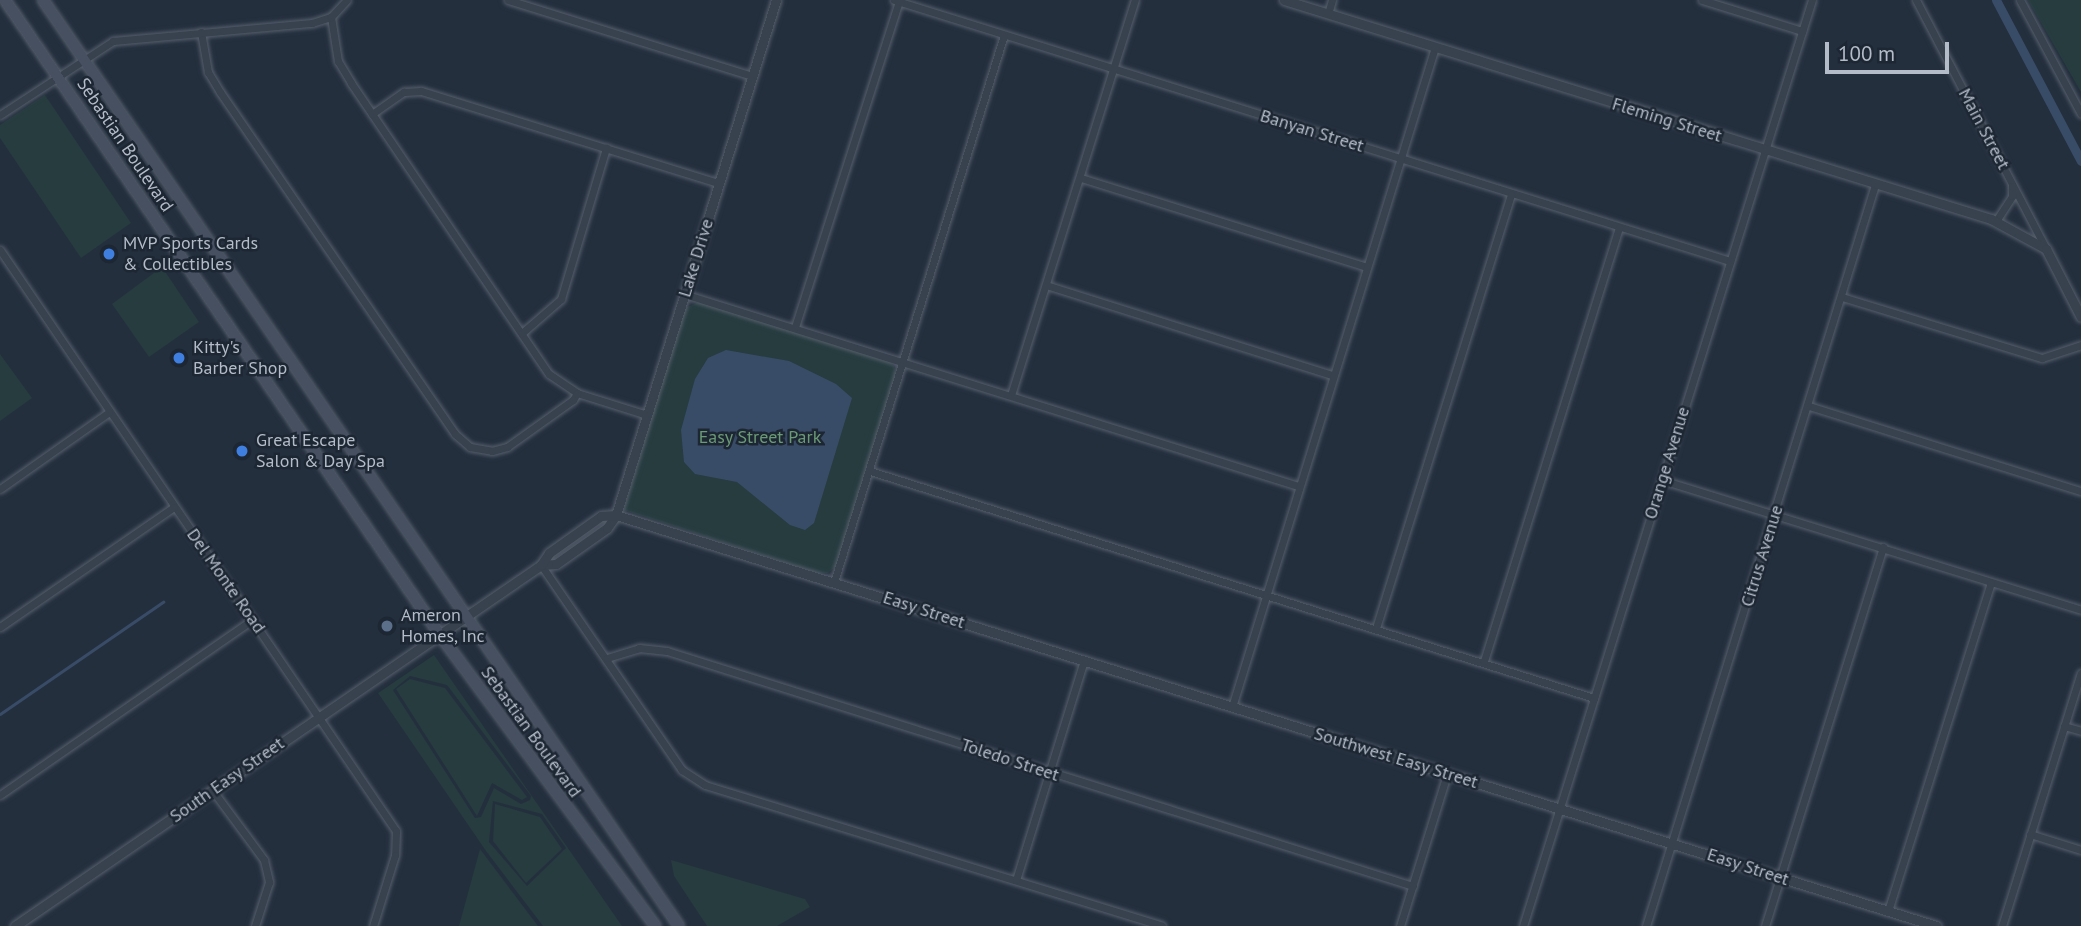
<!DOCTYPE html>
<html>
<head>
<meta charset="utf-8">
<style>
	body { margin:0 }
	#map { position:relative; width:2081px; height:926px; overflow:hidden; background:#242f3e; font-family:"PT Sans",sans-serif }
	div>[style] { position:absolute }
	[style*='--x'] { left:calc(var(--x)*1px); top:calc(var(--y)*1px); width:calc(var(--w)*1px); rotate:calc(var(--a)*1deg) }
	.green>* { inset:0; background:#263c3f }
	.water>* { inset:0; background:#394c67 }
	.stream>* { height:2.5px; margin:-1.25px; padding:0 1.25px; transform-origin:1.25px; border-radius:1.25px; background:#394c67 }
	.canal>* { height:9px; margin:-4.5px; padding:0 4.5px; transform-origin:4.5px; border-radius:4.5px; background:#394c67 }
	.roads { filter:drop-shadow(0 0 2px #565f6c) drop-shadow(0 0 2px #565f6c) }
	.minor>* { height:7px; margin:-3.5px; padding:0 3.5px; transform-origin:3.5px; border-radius:3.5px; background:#38414e }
	.tertiary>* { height:9px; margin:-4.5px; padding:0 4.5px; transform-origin:4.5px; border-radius:4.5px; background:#38414e }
	.secondary>* { height:10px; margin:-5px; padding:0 5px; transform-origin:5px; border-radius:5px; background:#465061 }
	.dots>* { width:19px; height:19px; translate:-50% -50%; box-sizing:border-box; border:4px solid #1d2633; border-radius:50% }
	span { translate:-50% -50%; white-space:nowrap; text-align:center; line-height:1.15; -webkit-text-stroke:5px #1d2633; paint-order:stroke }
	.street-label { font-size:18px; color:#b4bcc9 }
	.poi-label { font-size:18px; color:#b4bcc9 }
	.left { translate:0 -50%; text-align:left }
	.park-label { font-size:18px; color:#6b9a76 }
	.scale { position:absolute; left:1825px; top:42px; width:124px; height:32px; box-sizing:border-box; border:4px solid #b4bcc9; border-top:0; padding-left:9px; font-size:21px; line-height:24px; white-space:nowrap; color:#b4bcc9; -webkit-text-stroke:5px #1d2633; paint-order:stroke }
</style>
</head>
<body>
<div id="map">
	<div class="green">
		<i style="clip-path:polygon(2028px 0,2081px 0,2081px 92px)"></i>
		<i style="clip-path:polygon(45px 95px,131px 223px,81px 258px,0 138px,0 125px)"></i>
		<i style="clip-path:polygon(162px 267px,199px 322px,149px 357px,112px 304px)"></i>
		<i style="clip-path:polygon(699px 302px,888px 361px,894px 366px,896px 375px,836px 566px,828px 573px,818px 573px,624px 510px,683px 309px)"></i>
		<i style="clip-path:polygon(0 354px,32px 398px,0 421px)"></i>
		<i style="clip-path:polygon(evenodd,434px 655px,622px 926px,543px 926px,486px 851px,378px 693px,434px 655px,410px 676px,447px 685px,531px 796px,530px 800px,521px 804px,494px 788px,481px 817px,475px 818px,393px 690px,410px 676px,434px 655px,493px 801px,542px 814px,566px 848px,527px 886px,489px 842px,493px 801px)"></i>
		<i style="clip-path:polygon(410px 679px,445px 688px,527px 797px,522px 800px,492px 783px,477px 816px,396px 689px)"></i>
		<i style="clip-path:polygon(495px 804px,540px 817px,562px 849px,526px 883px,493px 841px)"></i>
		<i style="clip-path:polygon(480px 849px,538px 926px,459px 926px)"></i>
		<i style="clip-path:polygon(671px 860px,805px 899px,810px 907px,777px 926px,707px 926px,674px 876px)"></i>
	</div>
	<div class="water">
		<i style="clip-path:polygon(726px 350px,789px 361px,836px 384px,852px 398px,814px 523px,805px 530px,790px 525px,737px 482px,695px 474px,684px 462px,681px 430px,695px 379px,708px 358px)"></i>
	</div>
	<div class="stream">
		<i style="--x:0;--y:714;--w:198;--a:-34.5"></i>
	</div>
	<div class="canal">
		<i style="--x:1996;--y:0;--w:182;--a:62.2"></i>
	</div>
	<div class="roads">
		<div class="minor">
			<i style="--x:508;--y:0;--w:256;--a:17.3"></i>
			<i style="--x:894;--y:0;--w:876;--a:17.34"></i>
			<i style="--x:1702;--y:0;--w:105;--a:17.2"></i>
			<i style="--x:1916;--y:0;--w:281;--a:62.4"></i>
			<i style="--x:2020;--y:0;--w:129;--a:61.8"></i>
			<i style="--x:1328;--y:14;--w:15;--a:-74"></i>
			<i style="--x:331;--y:17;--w:45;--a:81"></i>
			<i style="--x:338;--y:61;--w:26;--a:59"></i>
			<i style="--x:351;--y:83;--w:352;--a:55.8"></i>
			<i style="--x:549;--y:374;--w:34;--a:34"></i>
			<i style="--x:577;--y:393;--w:73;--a:17.4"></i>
			<i style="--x:201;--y:32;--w:41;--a:80.1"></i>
			<i style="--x:208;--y:72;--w:23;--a:59"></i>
			<i style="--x:220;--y:92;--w:415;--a:55.5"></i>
			<i style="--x:455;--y:434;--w:20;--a:41"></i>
			<i style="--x:470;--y:447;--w:22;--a:10"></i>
			<i style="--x:492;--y:451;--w:16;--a:-15"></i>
			<i style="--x:507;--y:447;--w:81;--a:-35.5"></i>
			<i style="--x:573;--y:400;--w:8;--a:-60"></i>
			<i style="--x:372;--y:114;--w:39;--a:-35"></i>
			<i style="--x:404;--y:92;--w:17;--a:-3"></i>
			<i style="--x:421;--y:91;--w:312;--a:17.2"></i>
			<i style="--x:0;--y:115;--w:135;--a:-33.2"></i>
			<i style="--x:113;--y:41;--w:200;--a:-5.2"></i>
			<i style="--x:312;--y:23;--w:20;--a:-18"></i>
			<i style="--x:331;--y:17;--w:23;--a:-47"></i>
			<i style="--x:1081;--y:178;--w:299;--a:17.3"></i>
			<i style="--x:1996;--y:221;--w:30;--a:-57"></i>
			<i style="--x:2012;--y:196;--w:10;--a:-90"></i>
			<i style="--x:0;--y:250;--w:703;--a:55.72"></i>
			<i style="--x:396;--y:831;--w:24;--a:92"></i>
			<i style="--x:395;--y:855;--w:74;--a:107.2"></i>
			<i style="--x:1046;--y:285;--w:300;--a:17.5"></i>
			<i style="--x:684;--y:294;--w:643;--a:17.36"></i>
			<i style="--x:1842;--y:297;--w:209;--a:17"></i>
			<i style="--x:2042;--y:358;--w:41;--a:-18.4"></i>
			<i style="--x:795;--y:327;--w:341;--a:-72.3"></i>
			<i style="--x:522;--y:333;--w:52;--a:-41.1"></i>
			<i style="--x:561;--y:299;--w:158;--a:-73.4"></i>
			<i style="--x:1011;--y:395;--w:414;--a:-72.6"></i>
			<i style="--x:1809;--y:406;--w:285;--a:17.4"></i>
			<i style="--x:870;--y:471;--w:759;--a:17.41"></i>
			<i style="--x:1662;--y:480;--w:439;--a:17.2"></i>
			<i style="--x:0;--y:489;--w:133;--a:-35.2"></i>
			<i style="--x:541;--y:565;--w:249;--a:55.5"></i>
			<i style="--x:682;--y:770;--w:27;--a:33"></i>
			<i style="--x:705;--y:785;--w:478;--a:17.1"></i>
			<i style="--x:834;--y:582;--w:573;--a:-72.74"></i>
			<i style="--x:0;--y:627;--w:211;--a:-34.6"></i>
			<i style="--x:1376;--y:628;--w:454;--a:-72.7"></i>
			<i style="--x:607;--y:658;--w:34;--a:-17"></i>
			<i style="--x:639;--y:648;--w:28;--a:6"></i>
			<i style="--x:667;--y:651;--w:782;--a:17.49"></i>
			<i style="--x:1484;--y:661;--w:454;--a:-72.7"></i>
			<i style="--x:1232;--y:707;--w:691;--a:-72.9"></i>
			<i style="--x:2064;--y:726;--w:18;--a:16"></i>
			<i style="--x:213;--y:791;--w:86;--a:53.5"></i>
			<i style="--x:264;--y:860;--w:23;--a:77"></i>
			<i style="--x:269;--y:882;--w:46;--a:107.7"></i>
			<i style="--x:0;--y:795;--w:307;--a:-34.8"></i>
			<i style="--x:2030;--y:834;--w:53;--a:17.4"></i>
			<i style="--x:1016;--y:880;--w:229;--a:-72.8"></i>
			<i style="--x:1888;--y:911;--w:344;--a:-72.6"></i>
			<i style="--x:1400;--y:926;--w:159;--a:-72.8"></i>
			<i style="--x:1523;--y:926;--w:970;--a:-72.67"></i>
			<i style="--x:1646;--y:926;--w:776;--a:-72.83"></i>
			<i style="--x:1765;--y:926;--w:397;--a:-72.7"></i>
			<i style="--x:2002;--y:926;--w:265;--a:-72.7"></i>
		</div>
		<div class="tertiary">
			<i style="--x:1284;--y:0;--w:740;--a:17.21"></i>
			<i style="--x:1991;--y:219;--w:63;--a:28.6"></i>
			<i style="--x:2046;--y:249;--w:76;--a:62.8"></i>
			<i style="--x:541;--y:565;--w:15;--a:-4"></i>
			<i style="--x:556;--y:564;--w:62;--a:-35.2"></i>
			<i style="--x:607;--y:528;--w:16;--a:-55"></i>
			<i style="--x:616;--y:515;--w:539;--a:-72.74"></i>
			<i style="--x:15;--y:926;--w:638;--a:-34.46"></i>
			<i style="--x:541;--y:565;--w:14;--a:-56"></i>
			<i style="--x:549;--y:553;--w:64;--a:-35.4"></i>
			<i style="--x:601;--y:516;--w:15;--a:-4"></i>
			<i style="--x:616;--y:515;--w:1383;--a:17.29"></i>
		</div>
		<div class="secondary">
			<i style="--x:5;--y:0;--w:770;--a:55.59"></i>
			<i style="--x:440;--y:635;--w:362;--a:53.5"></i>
			<i style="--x:43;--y:0;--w:1123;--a:55.52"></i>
		</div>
	</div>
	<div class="dots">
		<i style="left:109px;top:254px;background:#3f7fe0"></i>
		<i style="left:179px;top:358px;background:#3f7fe0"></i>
		<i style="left:242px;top:451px;background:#3f7fe0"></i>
		<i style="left:387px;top:626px;background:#5c6f8a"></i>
	</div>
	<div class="street-label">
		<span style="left:1667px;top:120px;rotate:17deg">Fleming Street</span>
		<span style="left:1984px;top:129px;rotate:62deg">Main Street</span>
		<span style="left:1312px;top:131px;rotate:17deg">Banyan Street</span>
		<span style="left:125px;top:145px;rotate:56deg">Sebastian Boulevard</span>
		<span style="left:696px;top:258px;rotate:-73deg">Lake Drive</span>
		<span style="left:1667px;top:463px;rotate:-73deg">Orange Avenue</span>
		<span style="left:1762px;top:556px;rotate:-73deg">Citrus Avenue</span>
		<span style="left:226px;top:581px;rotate:55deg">Del Monte Road</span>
		<span style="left:924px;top:610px;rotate:18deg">Easy Street</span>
		<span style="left:531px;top:732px;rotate:54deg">Sebastian Boulevard</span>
		<span style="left:1396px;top:758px;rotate:17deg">Southwest Easy Street</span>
		<span style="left:1010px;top:760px;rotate:18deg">Toledo Street</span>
		<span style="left:227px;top:780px;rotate:-35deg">South Easy Street</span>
		<span style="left:1748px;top:867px;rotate:18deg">Easy Street</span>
	</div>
	<div class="poi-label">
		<span class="left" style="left:123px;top:254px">MVP Sports Cards<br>&amp; Collectibles</span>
		<span class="left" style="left:193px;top:358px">Kitty's<br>Barber Shop</span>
		<span class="left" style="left:256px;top:451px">Great Escape<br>Salon &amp; Day Spa</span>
		<span class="left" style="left:401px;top:626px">Ameron<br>Homes, Inc</span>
	</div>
	<div class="park-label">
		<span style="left:760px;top:437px">Easy Street Park</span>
	</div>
	<div class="scale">100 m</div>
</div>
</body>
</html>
